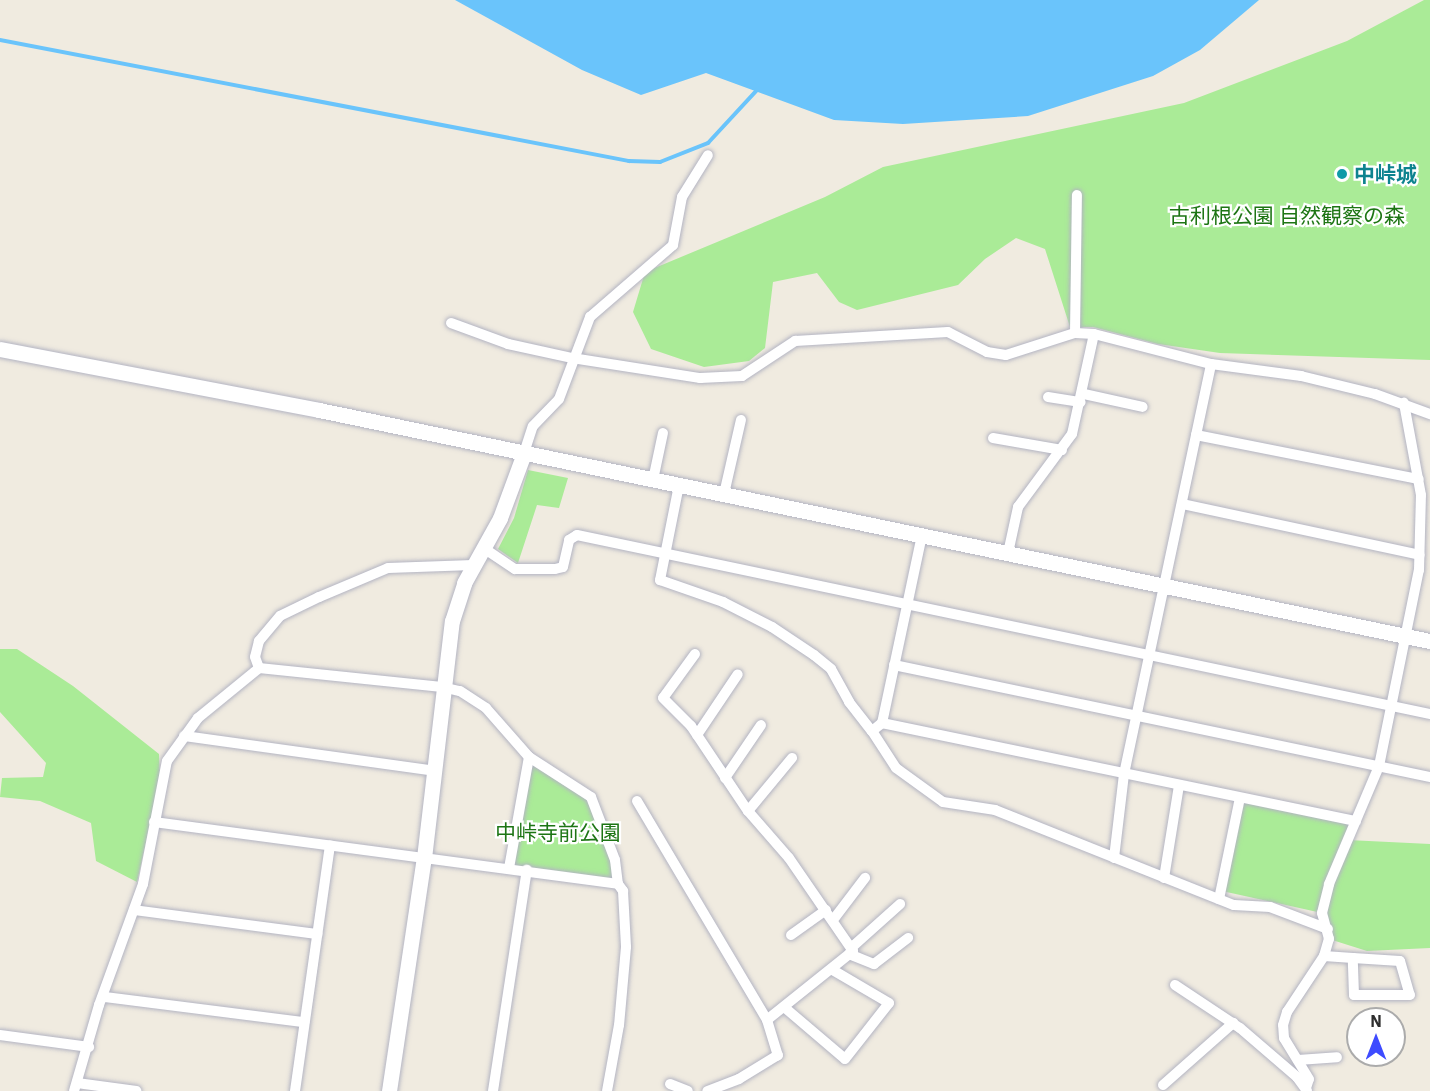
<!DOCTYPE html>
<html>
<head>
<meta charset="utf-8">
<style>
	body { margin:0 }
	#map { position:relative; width:1430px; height:1091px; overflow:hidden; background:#f0ebe0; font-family:"IBM Plex Sans","Noto Sans JP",sans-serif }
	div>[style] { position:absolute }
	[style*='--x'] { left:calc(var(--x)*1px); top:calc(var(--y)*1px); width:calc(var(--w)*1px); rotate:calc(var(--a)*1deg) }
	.green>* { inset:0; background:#aaeb97 }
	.water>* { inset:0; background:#6ac4fb }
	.stream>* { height:4px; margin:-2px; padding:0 2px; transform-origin:2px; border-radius:2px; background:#6ac4fb }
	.roads { filter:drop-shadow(0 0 2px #b3b4c2) drop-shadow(0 0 2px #b3b4c2) }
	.street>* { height:10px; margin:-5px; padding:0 5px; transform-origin:5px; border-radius:5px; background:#fff }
	.secondary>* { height:15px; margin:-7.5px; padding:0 7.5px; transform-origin:7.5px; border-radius:7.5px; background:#fff }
	.dots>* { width:16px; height:16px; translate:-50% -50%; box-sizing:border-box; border:3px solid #fff; border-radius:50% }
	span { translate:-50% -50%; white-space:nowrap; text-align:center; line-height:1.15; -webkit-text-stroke:4.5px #fff; paint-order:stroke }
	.culture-label { font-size:21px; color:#0d838f; font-weight:700 }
	.left { translate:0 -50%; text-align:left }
	.park-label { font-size:21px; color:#1d7514 }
	.north { position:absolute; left:1346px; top:1007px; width:60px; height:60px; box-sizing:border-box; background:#fff; border:2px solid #ababab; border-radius:50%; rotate:0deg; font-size:16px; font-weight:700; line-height:24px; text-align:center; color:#2e2e2e }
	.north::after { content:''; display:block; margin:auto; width:21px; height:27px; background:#3e4bff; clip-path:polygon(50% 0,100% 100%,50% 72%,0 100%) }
</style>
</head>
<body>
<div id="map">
	<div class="green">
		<i style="clip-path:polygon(1424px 0,1430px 0,1430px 360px,1220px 353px,1158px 344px,1093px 327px,1070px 327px,1045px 249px,1016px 238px,985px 259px,958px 285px,857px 310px,839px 302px,817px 273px,773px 282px,765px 348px,749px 361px,704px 367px,651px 349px,633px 312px,645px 272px,825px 197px,883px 167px,1184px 103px,1347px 41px)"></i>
		<i style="clip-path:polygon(528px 470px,568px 478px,559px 508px,537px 505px,518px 563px,498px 549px,514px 518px)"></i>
		<i style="clip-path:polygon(0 649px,17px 649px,73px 686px,159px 754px,160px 780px,137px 882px,96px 861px,91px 823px,40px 801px,0 797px,2px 778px,43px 777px,46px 763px,0 712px)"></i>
		<i style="clip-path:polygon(529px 757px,591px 797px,618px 884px,509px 868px)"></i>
		<i style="clip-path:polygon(1240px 798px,1356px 821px,1348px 840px,1430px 844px,1430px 948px,1367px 951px,1329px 939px,1322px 913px,1222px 891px)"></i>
	</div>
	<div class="water">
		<i style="clip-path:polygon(455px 0,1259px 0,1200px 50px,1153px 76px,1028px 116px,903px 124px,834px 120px,706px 73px,641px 95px,582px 70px)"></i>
	</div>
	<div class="stream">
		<i style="--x:0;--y:40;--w:641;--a:10.89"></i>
		<i style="--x:629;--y:161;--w:31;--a:2"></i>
		<i style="--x:660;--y:162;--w:52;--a:-21.6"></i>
		<i style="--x:708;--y:143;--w:74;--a:-47.2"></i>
	</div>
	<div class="roads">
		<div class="street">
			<i style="--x:451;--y:323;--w:61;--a:20.2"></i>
			<i style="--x:508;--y:344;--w:66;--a:12.3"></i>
			<i style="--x:572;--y:358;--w:130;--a:8.9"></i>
			<i style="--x:700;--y:378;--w:42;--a:-2.7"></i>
			<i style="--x:742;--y:376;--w:64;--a:-33.4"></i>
			<i style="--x:795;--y:341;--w:153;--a:-3.4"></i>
			<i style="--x:948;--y:332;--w:44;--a:27.1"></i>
			<i style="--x:987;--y:352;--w:19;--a:9"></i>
			<i style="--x:1006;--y:355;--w:72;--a:-17.7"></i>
			<i style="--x:1075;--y:333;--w:19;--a:3"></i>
			<i style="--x:1094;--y:334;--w:121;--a:14.4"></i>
			<i style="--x:1211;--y:364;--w:91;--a:7.6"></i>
			<i style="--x:1301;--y:376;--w:76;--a:13.7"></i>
			<i style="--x:1375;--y:394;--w:59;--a:20"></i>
			<i style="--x:1075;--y:333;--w:138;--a:-89.2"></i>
			<i style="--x:1084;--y:394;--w:60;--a:12.4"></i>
			<i style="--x:1048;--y:397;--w:33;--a:9"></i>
			<i style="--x:1196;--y:435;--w:227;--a:11.2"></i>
			<i style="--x:993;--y:438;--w:70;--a:9.9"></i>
			<i style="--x:524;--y:453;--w:28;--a:-72"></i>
			<i style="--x:533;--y:426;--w:37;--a:-46"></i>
			<i style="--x:559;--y:399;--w:88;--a:-69.3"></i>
			<i style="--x:590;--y:317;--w:110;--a:-40.9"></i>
			<i style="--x:673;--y:245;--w:49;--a:-79.4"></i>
			<i style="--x:682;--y:197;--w:49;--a:-58.2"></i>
			<i style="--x:653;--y:480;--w:48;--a:-78"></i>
			<i style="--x:679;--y:485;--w:97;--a:101.3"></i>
			<i style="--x:660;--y:580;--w:67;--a:19.2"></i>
			<i style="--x:723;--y:602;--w:55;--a:27"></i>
			<i style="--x:772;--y:627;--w:50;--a:33.7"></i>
			<i style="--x:814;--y:655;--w:22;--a:39"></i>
			<i style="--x:831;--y:669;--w:38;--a:61"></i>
			<i style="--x:849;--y:702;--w:37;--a:52"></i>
			<i style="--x:724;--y:494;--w:76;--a:-77.1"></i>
			<i style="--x:1182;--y:504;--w:243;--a:12.1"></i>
			<i style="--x:922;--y:535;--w:192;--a:102"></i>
			<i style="--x:882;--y:723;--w:484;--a:11.7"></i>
			<i style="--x:485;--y:549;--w:36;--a:34"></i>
			<i style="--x:515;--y:569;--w:40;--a:0"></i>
			<i style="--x:555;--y:569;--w:8;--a:-14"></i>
			<i style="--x:563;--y:567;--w:28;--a:-77"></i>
			<i style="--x:569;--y:540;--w:9;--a:-32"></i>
			<i style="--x:577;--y:535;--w:872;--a:11.85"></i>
			<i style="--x:1008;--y:553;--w:47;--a:-77.7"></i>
			<i style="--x:1018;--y:507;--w:91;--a:-53.5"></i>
			<i style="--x:1072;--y:434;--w:102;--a:-77.6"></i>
			<i style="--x:473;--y:565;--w:85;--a:178"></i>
			<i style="--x:388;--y:568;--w:75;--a:157.2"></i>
			<i style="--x:319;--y:597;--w:43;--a:154"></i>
			<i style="--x:280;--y:616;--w:33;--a:130"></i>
			<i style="--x:259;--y:641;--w:16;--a:104"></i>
			<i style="--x:255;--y:657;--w:12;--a:70"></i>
			<i style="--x:259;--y:668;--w:184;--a:5.9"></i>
			<i style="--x:442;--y:687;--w:18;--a:13"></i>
			<i style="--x:460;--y:691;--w:31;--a:33"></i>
			<i style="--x:486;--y:708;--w:65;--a:48.7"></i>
			<i style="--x:529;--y:757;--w:113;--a:100.2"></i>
			<i style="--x:695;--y:654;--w:54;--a:126"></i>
			<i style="--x:663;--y:698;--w:40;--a:45"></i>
			<i style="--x:691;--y:726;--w:102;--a:56.2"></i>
			<i style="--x:748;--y:811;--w:62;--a:48.9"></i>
			<i style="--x:789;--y:858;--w:113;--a:55.5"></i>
			<i style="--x:853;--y:951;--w:110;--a:141.3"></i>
			<i style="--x:767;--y:1020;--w:37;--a:73"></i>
			<i style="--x:778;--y:1055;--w:46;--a:148.4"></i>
			<i style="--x:739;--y:1079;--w:34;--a:159"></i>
			<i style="--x:894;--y:665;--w:548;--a:11.8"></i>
			<i style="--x:882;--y:723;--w:13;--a:141"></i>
			<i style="--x:872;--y:731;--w:44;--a:57"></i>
			<i style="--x:896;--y:768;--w:58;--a:35.9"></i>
			<i style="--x:943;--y:802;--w:53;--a:8.7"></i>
			<i style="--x:995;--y:810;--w:257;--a:21.7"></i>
			<i style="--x:1234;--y:905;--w:36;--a:3"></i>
			<i style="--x:1270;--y:907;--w:62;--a:20.8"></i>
			<i style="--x:697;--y:735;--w:73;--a:-56.1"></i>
			<i style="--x:184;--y:736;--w:253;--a:7.9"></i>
			<i style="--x:529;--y:757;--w:74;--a:32.8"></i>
			<i style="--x:591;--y:797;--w:67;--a:69.1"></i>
			<i style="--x:615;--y:860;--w:24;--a:83"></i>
			<i style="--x:725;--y:778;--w:64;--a:-55.8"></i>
			<i style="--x:637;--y:801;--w:255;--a:59.3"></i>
			<i style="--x:748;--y:811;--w:69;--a:-50.3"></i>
			<i style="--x:154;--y:822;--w:468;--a:7.6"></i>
			<i style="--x:618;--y:884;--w:9;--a:54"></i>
			<i style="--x:623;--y:891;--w:56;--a:86.9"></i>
			<i style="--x:626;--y:947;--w:78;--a:95.1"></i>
			<i style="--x:619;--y:1025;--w:67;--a:100.3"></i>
			<i style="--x:1114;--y:858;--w:85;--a:-83.2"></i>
			<i style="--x:1124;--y:774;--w:419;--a:-78"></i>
			<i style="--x:1164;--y:878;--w:94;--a:-80.8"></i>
			<i style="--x:1219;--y:899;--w:103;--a:-78.3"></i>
			<i style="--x:134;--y:910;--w:185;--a:7.5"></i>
			<i style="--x:833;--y:920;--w:53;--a:-52.7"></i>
			<i style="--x:791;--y:935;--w:43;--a:-35.5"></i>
			<i style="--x:851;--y:948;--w:66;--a:-41.9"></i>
			<i style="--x:849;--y:954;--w:27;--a:22"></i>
			<i style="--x:874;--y:964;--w:43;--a:-37.4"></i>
			<i style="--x:1324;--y:956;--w:29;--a:4"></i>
			<i style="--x:1353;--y:958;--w:47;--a:3.7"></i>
			<i style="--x:1400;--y:961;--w:35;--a:74"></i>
			<i style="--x:1410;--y:995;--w:56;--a:180"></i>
			<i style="--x:1354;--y:995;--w:37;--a:-92"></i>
			<i style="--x:1175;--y:985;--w:78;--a:33.5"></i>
			<i style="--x:1240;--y:1028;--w:75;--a:40.7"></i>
			<i style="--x:1297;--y:1077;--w:17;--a:54"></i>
			<i style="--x:105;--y:997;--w:201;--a:7.2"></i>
			<i style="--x:784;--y:1007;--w:80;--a:40.4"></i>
			<i style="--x:845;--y:1059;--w:71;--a:-51.8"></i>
			<i style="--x:889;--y:1003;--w:67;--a:-149.6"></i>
			<i style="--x:0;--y:1035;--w:90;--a:7.7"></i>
			<i style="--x:1298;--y:1060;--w:39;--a:-4"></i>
			<i style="--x:77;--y:1083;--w:60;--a:7.7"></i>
			<i style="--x:670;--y:1084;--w:19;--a:21"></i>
			<i style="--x:1163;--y:1085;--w:94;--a:-41.5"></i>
			<i style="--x:1306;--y:1088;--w:9;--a:-72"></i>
			<i style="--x:1309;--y:1079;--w:48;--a:-121.4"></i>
			<i style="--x:1284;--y:1038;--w:13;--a:-94"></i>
			<i style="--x:1283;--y:1025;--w:14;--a:-73"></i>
			<i style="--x:1287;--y:1012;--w:67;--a:-56.5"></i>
			<i style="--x:1324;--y:956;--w:18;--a:-74"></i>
			<i style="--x:1329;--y:939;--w:27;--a:-105"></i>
			<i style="--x:1322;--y:913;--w:30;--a:-76"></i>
			<i style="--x:1329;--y:884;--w:128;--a:-67"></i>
			<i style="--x:1379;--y:766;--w:200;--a:-78.5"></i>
			<i style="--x:1419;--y:570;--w:75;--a:-88.5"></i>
			<i style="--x:1421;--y:495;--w:94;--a:-100.5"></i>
			<i style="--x:74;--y:1091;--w:90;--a:-73.8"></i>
			<i style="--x:99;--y:1005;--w:129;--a:-70"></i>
			<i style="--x:143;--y:884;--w:125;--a:-79"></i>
			<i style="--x:167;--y:761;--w:53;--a:-54.2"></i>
			<i style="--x:198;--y:718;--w:79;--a:-39.3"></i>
			<i style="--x:295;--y:1091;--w:248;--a:-81.9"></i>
			<i style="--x:493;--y:1091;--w:224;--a:-81.3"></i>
		</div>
		<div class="secondary">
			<i style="--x:0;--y:349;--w:325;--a:10.8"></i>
			<i style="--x:319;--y:410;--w:1135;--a:11.75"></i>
			<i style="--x:389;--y:1091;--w:236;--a:-81.5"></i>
			<i style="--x:424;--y:858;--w:239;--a:-83.3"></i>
			<i style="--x:452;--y:621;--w:40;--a:-72"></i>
			<i style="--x:464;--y:583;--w:74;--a:-61"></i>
			<i style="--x:500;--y:518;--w:69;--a:-69.7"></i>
		</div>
	</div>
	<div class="dots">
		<i style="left:1342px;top:174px;background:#0f9aa8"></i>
	</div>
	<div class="culture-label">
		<span class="left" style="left:1354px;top:174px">中峠城</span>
	</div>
	<div class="park-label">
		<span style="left:1287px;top:215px">古利根公園 自然観察の森</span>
		<span style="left:558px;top:832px">中峠寺前公園</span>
	</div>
	<div class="north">N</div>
</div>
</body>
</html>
